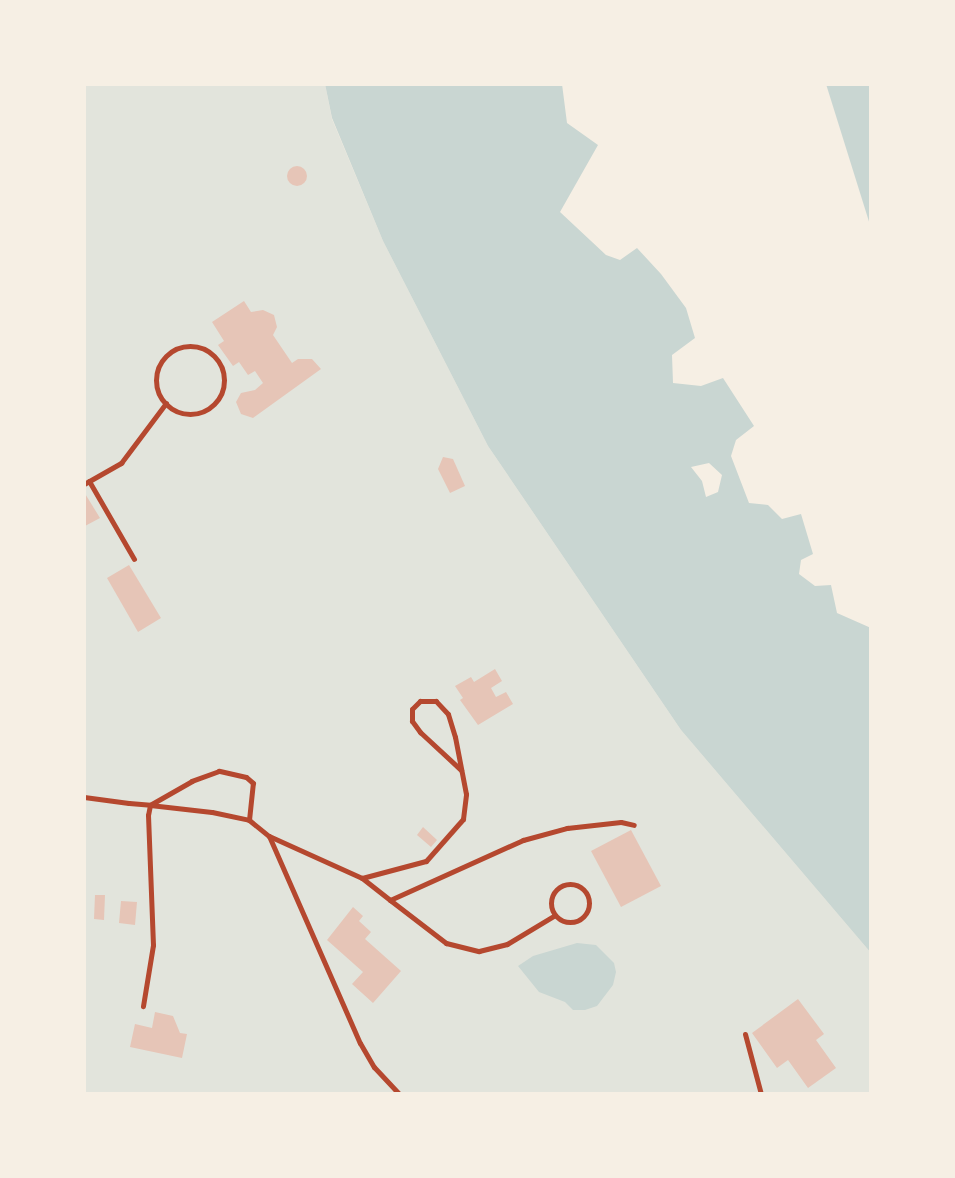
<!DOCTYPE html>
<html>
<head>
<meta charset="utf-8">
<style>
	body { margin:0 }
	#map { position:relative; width:955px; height:1178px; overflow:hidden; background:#f6efe4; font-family:Literata,serif }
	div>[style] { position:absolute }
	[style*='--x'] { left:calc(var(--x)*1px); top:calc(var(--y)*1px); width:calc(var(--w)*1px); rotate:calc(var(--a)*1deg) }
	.green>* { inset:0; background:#e2e4dc }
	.water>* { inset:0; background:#c9d6d2 }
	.building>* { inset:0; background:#e6c5b7 }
	.round { border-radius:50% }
	.service>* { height:5px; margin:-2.5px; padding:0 2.5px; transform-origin:2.5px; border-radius:2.5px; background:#b5482f }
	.service>.ring { margin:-2.5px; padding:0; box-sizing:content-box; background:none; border:5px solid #b5482f; border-radius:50% }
	span { translate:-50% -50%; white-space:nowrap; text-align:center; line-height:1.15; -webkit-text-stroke:7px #f6efe4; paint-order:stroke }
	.frame { position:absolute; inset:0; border:86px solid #f6efe4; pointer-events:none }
</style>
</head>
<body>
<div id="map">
	<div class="green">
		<i style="clip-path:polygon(84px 84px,325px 84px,332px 119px,383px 241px,488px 446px,681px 730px,871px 953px,871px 1094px,84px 1094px)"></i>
	</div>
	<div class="water">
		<i style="clip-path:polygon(evenodd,325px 84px,562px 84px,567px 123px,598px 145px,560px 212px,606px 255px,620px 260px,637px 248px,661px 274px,686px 308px,695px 338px,672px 355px,673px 383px,701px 386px,723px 378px,754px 426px,736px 440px,731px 456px,749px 503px,768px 505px,782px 519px,801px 514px,813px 554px,801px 560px,799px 574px,815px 586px,831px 585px,837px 613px,871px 628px,871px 953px,681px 730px,488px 446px,383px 241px,332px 118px,325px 84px,709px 463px,722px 475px,718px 492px,706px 497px,702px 481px,691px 467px,709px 463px)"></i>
		<i style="clip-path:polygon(826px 84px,871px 84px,871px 228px)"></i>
		<i style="clip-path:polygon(577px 943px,596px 945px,614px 963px,616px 972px,613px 985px,597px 1006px,585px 1010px,573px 1010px,565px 1002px,539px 992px,518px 966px,533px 956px)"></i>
	</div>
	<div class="building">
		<i class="round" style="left:287px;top:166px;width:20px;height:20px"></i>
		<i style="clip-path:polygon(244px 301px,251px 312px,263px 310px,274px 315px,277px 327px,273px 335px,292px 363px,298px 359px,312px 359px,321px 369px,253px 418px,241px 414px,236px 402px,241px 393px,255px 390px,263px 383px,255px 371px,248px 375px,239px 362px,233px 366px,218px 345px,224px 341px,212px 322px)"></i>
		<i style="clip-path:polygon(443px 457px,453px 459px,465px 486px,450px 493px,438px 469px)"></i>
		<i style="clip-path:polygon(84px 492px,100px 518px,85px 526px,84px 524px)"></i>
		<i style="clip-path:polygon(129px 565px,161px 618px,138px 632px,107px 578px)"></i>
		<i style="clip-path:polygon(495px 669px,502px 681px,491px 688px,496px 697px,506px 692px,513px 704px,478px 725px,460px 700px,463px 698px,455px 686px,471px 677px,474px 682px)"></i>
		<i style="clip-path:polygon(423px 827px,437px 840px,431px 847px,417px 835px)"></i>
		<i style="clip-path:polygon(631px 830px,661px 886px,621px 907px,591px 851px)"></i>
		<i style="clip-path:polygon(95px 895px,105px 895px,104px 920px,94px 919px)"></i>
		<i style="clip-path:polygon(121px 901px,137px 902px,135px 925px,119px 923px)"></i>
		<i style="clip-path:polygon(353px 907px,363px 916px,359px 921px,371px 932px,365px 939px,401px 971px,373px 1003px,352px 984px,363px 972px,327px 940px)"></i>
		<i style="clip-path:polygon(798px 999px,824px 1034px,816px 1040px,836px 1068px,808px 1088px,788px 1060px,777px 1068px,752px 1033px)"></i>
		<i style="clip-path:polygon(155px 1012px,173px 1016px,180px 1033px,187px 1034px,182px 1058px,130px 1047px,135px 1024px,152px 1028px)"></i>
	</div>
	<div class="service">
		<i class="ring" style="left:156px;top:346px;width:63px;height:63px"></i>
		<i style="--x:89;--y:481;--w:90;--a:60"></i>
		<i style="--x:84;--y:484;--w:43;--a:-29.6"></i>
		<i style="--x:121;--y:463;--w:75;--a:-53.1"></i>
		<i style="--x:84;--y:797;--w:45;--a:7.6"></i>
		<i style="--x:129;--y:803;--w:21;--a:5"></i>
		<i style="--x:150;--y:805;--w:62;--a:6.4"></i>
		<i style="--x:212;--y:812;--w:38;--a:12"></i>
		<i style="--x:249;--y:820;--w:37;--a:-84"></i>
		<i style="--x:253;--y:783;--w:9;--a:-139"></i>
		<i style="--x:246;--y:777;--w:28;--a:-167"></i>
		<i style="--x:219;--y:771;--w:29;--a:160"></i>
		<i style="--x:192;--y:781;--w:48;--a:150.3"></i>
		<i style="--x:150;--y:805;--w:10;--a:101"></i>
		<i style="--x:148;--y:815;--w:130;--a:87.8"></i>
		<i style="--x:153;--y:945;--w:62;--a:99.3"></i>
		<i style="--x:249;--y:820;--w:26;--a:39"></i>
		<i style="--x:269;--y:836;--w:102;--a:24.3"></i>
		<i style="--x:362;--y:878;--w:36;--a:38"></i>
		<i style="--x:390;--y:900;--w:146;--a:-24.3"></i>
		<i style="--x:523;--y:840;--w:46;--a:-15.3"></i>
		<i style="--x:567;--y:828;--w:54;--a:-6.3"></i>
		<i style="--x:621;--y:822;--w:13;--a:13"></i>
		<i style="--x:269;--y:836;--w:226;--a:66.3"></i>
		<i style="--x:360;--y:1043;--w:28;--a:60"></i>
		<i style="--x:374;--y:1067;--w:37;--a:47"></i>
		<i style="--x:362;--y:878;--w:66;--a:-14.9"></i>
		<i style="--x:426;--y:861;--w:56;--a:-48.6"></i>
		<i style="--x:463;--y:819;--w:25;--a:-83"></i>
		<i style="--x:466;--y:794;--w:58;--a:-100.9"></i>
		<i style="--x:455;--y:737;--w:24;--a:-107"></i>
		<i style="--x:448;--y:714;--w:18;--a:-133"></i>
		<i style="--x:436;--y:701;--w:16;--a:180"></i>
		<i style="--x:420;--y:701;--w:11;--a:135"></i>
		<i style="--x:412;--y:709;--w:12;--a:90"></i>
		<i style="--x:412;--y:721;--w:14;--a:54"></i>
		<i style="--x:420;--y:732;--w:56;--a:42.8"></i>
		<i class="ring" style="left:551px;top:884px;width:33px;height:33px"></i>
		<i style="--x:390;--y:900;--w:71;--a:37.5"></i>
		<i style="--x:446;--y:943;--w:34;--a:14"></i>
		<i style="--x:479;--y:951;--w:29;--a:-14"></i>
		<i style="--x:507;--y:944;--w:56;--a:-31.1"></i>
		<i style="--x:745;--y:1034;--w:62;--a:75.1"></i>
	</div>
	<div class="frame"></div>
</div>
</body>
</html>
